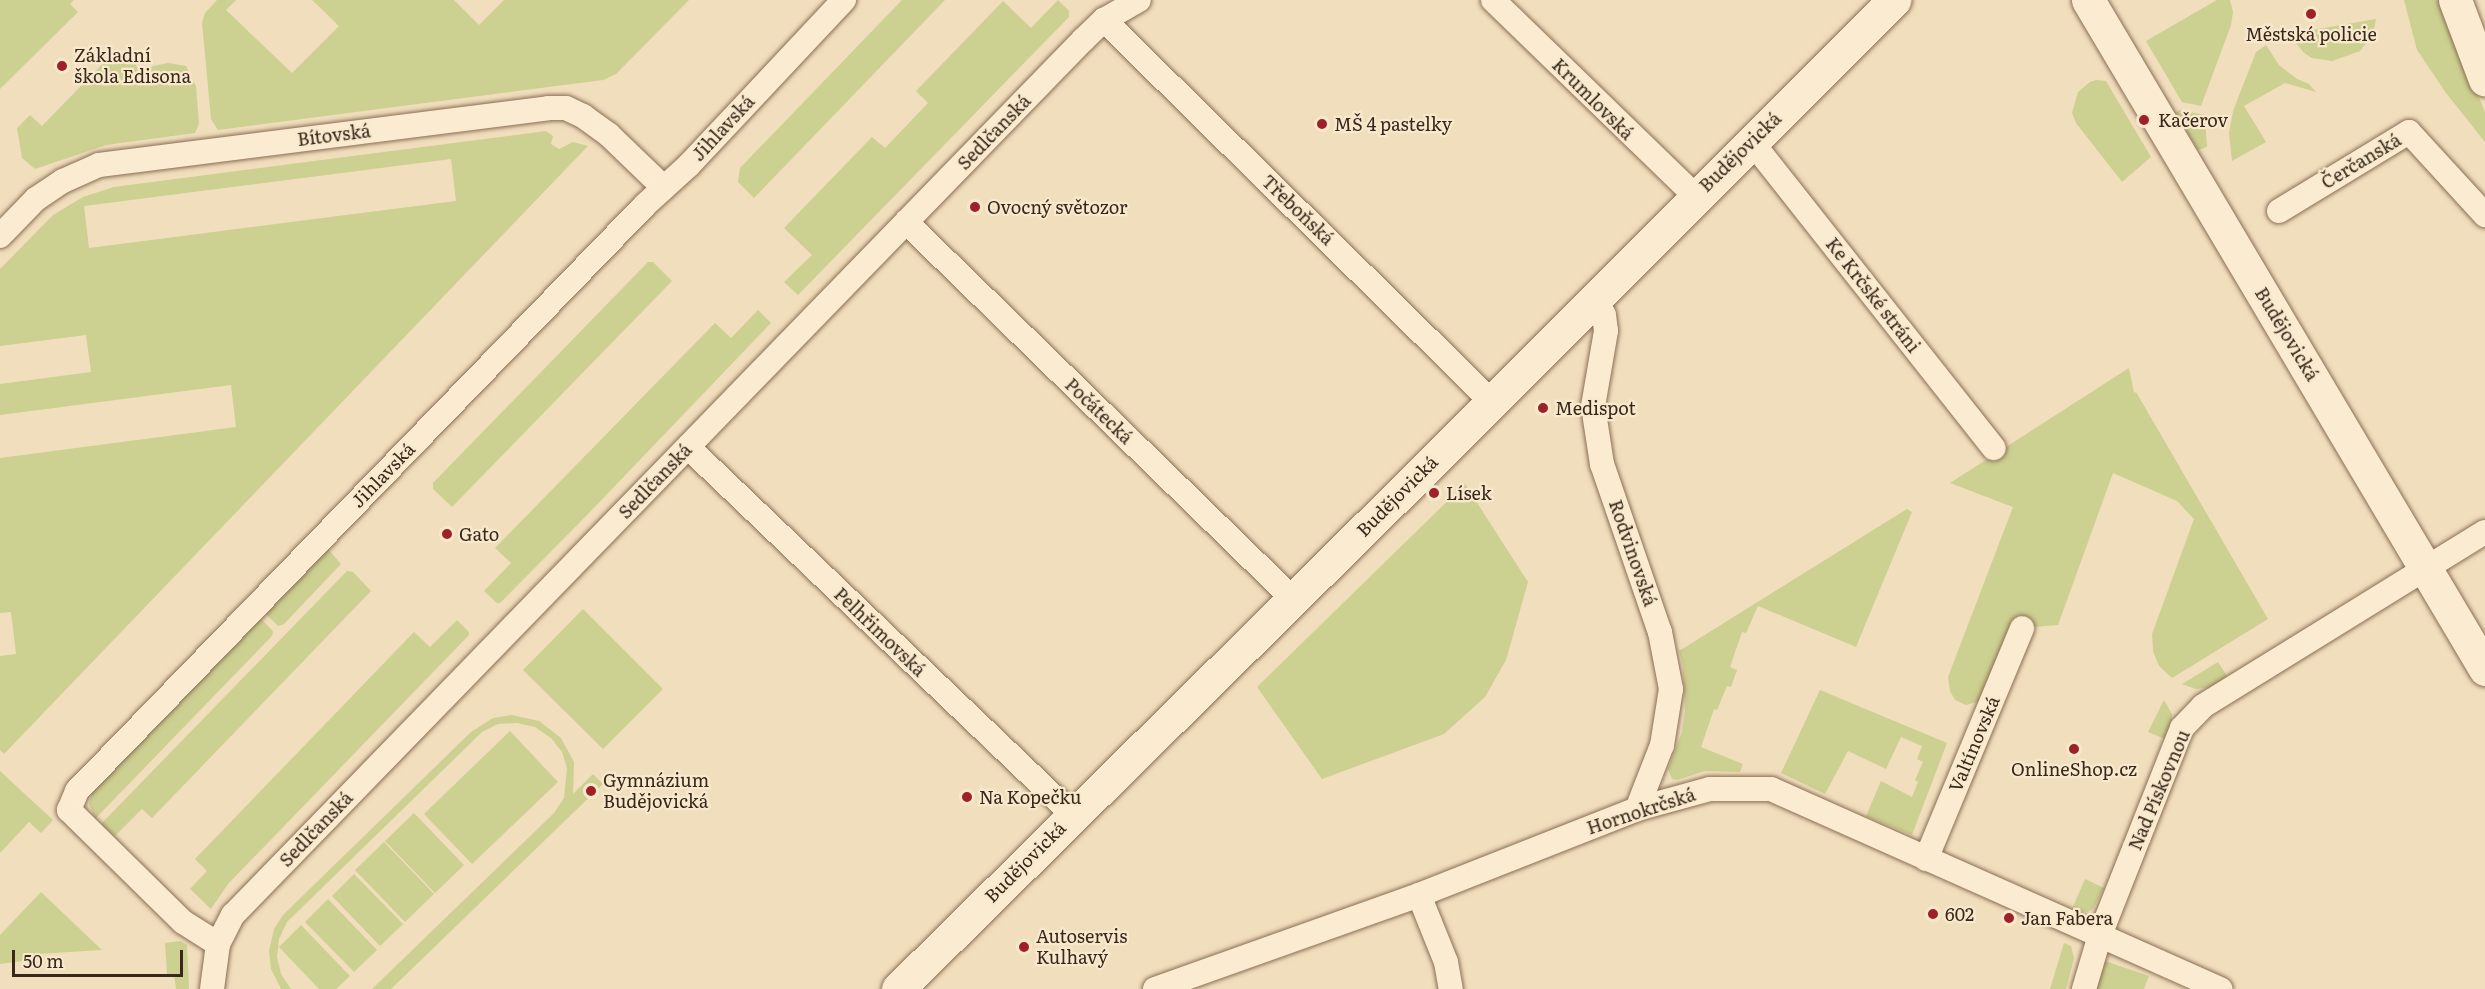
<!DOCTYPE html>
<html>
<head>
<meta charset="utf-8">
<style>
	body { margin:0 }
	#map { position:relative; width:2485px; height:989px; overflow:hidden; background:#f1debd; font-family:Literata,serif }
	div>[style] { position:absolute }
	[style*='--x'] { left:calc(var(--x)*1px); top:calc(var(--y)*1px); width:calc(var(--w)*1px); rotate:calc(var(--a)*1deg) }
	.green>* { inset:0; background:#ccd090 }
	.roads { filter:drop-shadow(0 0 2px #8a6e55) drop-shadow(0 0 2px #8a6e55) }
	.street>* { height:24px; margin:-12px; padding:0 12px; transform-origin:12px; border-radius:12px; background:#fbecd1 }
	.secondary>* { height:33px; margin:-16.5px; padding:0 16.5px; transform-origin:16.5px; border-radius:16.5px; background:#fbecd1 }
	.dots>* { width:16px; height:16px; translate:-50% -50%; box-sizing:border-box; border:3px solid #f8e9cd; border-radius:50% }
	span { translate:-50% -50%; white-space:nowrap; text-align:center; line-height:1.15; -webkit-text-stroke:4.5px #f8e9cd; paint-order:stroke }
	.poi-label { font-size:18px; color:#38271b }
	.left { translate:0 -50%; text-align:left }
	.street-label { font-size:18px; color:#38271b }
	.scale { position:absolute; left:12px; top:950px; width:171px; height:27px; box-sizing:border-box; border:3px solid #38271b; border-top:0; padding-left:8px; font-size:18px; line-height:21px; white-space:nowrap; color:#38271b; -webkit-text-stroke:4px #f8e9cd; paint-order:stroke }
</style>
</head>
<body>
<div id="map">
	<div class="green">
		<i style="clip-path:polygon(0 0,74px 0,70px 4px,78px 12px,0 89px)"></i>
		<i style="clip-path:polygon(217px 0,236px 0,226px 10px,292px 73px,339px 26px,312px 0,454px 0,479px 25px,504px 0,689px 0,616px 74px,603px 80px,218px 130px,211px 119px,202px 23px,205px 13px)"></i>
		<i style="clip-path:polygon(902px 0,945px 0,754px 198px,738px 182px,740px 168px)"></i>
		<i style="clip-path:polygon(1058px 0,1069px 11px,1069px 17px,798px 295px,784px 282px,812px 255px,784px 228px,872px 137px,885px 148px,928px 103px,916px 91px,1003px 1px,1031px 28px)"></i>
		<i style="clip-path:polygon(2217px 0,2230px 0,2233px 12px,2231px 25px,2201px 106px,2182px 102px,2146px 41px)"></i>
		<i style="clip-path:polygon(2404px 0,2439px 0,2485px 112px,2485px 142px,2446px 93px,2417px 50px)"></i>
		<i style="clip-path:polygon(2376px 19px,2373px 34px,2360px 51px,2332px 61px,2312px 58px,2304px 53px,2289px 34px)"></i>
		<i style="clip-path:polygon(2266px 45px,2279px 65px,2297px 79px,2309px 84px,2316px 92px,2285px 83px,2244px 106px,2266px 142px,2232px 161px,2229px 133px,2233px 111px,2256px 52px)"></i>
		<i style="clip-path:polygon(116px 50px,131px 64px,133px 62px,136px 65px,141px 75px,153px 66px,168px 63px,186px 66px,196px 86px,199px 124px,195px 133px,106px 145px,35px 169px,22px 158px,17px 128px,30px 115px,42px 126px)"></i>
		<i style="clip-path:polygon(2096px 80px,2106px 81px,2151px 157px,2122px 182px,2076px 123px,2072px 113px,2078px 92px,2090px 82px)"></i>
		<i style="clip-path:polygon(2179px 110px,2205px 115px,2207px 147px,2198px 150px,2176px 113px)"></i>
		<i style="clip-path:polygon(evenodd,546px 131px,553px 136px,551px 144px,559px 149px,573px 142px,588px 146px,4px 754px,0 750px,0 656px,16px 654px,11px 612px,0 613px,0 458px,236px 427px,231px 385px,0 415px,0 384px,91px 372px,86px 335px,0 346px,0 269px,53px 215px,83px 197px,114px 187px,546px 131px,451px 159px,456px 201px,89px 248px,84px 206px,451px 159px)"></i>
		<i style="clip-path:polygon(648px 262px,653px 262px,672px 281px,452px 507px,433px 489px,433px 483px)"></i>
		<i style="clip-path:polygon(758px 310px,771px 323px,589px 513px,500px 603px,497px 603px,484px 591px,511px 563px,495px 548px,715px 323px,731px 338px)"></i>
		<i style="clip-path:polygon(2129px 368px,2134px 393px,2136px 392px,2268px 619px,2172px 678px,2159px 666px,2153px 651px,2152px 634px,2194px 519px,2177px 501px,2113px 473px,2058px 625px,2033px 627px,1980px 701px,1966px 705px,1955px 700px,1950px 691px,1948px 677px,2013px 507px,1950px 483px)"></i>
		<i style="clip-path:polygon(1465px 484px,1528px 582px,1506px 660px,1485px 697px,1444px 734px,1322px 779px,1257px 687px)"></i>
		<i style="clip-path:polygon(1907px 509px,1912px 512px,1856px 647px,1758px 606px,1746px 633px,1742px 632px,1730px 667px,1737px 670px,1731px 687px,1727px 686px,1717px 710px,1714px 709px,1701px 747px,1743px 764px,1740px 772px,1705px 771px,1677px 780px,1672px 779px,1668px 769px,1682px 732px,1685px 710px,1683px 666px,1679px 651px)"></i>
		<i style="clip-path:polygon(328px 549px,341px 564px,284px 624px,278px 626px,266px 614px)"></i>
		<i style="clip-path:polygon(347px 571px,353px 572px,371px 591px,152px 818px,142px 809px,115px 836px,101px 824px)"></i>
		<i style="clip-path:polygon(583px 609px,663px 689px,603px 749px,523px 670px)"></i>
		<i style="clip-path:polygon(261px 619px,273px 631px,272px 636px,95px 819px,89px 804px,92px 793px)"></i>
		<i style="clip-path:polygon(457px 620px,469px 632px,469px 635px,228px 884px,211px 909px,190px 889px,207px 871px,195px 859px,414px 632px,430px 647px)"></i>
		<i style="clip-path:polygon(2218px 662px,2227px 676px,2212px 687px,2196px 689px,2182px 684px)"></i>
		<i style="clip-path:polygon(1820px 690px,1947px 743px,1912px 835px,1866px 816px,1881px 781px,1912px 797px,1918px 782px,1915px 780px,1923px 762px,1917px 759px,1922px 746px,1901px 737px,1886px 769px,1848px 751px,1825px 794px,1781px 773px)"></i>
		<i style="clip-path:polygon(2164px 700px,2172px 714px,2172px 722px,2165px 739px,2148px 732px)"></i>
		<i style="clip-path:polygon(512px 715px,539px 721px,561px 738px,574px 762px,573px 794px,593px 774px,603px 784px,391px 989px,372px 989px,554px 813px,564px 798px,567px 768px,562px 752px,551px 738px,535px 727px,517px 723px,498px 724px,482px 732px,287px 922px,279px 939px,277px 957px,281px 974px,291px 989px,281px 989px,271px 969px,269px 951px,274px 929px,283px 915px,471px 732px,493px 718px)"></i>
		<i style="clip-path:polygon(510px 731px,558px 782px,472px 864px,424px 814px)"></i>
		<i style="clip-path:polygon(0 771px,53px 820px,41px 833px,29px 822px,0 853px)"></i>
		<i style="clip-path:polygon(414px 813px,464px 865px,435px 893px,385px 841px)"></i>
		<i style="clip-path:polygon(384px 842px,434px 894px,405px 922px,355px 870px)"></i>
		<i style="clip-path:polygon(354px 874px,403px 924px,380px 946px,332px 896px)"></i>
		<i style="clip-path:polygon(2085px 879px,2104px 888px,2093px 909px,2087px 912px,2072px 909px)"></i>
		<i style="clip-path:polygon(41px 892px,102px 950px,38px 954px,38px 959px,0 964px,0 935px)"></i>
		<i style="clip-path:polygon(328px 899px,377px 950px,354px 972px,305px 922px)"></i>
		<i style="clip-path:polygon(301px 925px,350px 976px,336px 989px,319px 989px,279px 947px)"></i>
		<i style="clip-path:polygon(180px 941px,187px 945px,189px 989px,176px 989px,174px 975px,167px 975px,165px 943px)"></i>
		<i style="clip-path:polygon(2064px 943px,2071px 946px,2074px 958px,2066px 989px,2050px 989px)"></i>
		<i style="clip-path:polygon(2105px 961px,2149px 976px,2144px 989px,2096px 989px)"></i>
	</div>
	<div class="roads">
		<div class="street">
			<i style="--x:1493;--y:0;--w:281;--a:44.1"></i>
			<i style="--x:1104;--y:20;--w:543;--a:44.55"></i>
			<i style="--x:1752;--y:142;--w:390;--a:51.7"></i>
			<i style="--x:2279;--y:211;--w:152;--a:-31.3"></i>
			<i style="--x:2409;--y:132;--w:113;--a:47.5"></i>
			<i style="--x:906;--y:222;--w:540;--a:44.25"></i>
			<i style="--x:0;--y:236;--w:52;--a:-45.8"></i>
			<i style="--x:36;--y:199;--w:32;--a:-34"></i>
			<i style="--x:63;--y:181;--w:39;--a:-24"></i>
			<i style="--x:99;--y:165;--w:453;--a:-7.2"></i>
			<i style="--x:548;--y:108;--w:18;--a:0"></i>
			<i style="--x:566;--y:108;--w:19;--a:25"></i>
			<i style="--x:583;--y:116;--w:32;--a:36"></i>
			<i style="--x:609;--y:135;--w:76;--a:43.9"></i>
			<i style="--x:1595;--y:296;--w:21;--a:65"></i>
			<i style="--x:1604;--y:315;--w:16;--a:83"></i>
			<i style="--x:1606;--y:331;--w:76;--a:99.8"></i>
			<i style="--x:1593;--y:406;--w:59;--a:81.2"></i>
			<i style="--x:1602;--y:464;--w:178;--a:71"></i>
			<i style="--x:1660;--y:632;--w:58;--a:79.1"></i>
			<i style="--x:1671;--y:689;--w:57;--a:99.1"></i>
			<i style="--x:1662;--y:745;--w:69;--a:111.3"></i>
			<i style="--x:688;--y:447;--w:533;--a:43.71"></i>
			<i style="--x:1926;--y:859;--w:250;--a:-67.4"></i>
			<i style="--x:1419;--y:895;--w:72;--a:68.1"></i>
			<i style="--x:1446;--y:962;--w:27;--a:80"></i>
			<i style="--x:218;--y:944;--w:41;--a:-147.8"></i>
			<i style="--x:183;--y:922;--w:160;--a:-135.5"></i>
			<i style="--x:69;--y:810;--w:21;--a:-67"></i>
			<i style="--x:77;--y:791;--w:816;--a:-45.89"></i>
			<i style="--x:645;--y:205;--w:58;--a:-42.2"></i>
			<i style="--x:688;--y:166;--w:228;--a:-46.8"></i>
			<i style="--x:212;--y:989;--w:45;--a:-82.4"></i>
			<i style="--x:218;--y:944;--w:33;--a:-63"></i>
			<i style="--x:233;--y:915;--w:1220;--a:-45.83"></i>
			<i style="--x:1083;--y:40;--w:29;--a:-44"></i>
			<i style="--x:1104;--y:20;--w:40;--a:-29.7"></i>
			<i style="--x:1155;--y:989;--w:280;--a:-19.6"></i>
			<i style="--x:1419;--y:895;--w:234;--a:-21.5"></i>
			<i style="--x:1637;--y:809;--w:76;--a:-15.3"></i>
			<i style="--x:1710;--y:789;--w:61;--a:0"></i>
			<i style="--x:1771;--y:789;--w:492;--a:24"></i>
			<i style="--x:2084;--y:989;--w:56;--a:-73.5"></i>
			<i style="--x:2100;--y:935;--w:223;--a:-68.4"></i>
			<i style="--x:2182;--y:728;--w:30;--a:-46"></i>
			<i style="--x:2203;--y:706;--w:331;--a:-31.7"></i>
		</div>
		<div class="secondary">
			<i style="--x:2088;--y:0;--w:778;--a:59.31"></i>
			<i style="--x:2455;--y:0;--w:85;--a:69.4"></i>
			<i style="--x:898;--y:989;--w:736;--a:-44.61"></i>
			<i style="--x:1422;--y:472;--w:668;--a:-45"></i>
		</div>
	</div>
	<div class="dots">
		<i style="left:2311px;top:14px;background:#9e2029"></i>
		<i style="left:62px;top:66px;background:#9e2029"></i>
		<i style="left:2144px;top:120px;background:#9e2029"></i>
		<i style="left:1322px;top:124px;background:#9e2029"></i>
		<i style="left:975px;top:207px;background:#9e2029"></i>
		<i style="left:1543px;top:408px;background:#9e2029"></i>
		<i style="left:1434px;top:493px;background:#9e2029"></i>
		<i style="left:447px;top:534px;background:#9e2029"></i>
		<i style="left:2074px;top:749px;background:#9e2029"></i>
		<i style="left:591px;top:791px;background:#9e2029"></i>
		<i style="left:967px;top:797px;background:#9e2029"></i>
		<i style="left:1933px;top:914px;background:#9e2029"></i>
		<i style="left:2009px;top:918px;background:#9e2029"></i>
		<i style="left:1024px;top:947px;background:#9e2029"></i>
	</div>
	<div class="poi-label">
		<span style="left:2311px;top:34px">Městská policie</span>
		<span class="left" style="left:74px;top:66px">Základní<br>škola Edisona</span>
		<span class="left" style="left:2158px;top:120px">Kačerov</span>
		<span class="left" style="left:1334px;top:124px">MŠ 4 pastelky</span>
		<span class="left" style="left:987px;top:207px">Ovocný světozor</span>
		<span class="left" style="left:1555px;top:408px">Medispot</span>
		<span class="left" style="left:1446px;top:493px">Lísek</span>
		<span class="left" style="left:459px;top:534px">Gato</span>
		<span style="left:2074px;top:769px">OnlineShop.cz</span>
		<span class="left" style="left:603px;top:791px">Gymnázium<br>Budějovická</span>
		<span class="left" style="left:979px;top:797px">Na Kopečku</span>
		<span class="left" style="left:1945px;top:914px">602</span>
		<span class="left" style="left:2021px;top:918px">Jan Fabera</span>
		<span class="left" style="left:1036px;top:947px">Autoservis<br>Kulhavý</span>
	</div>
	<div class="street-label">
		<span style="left:1593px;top:99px;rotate:45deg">Krumlovská</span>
		<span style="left:723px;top:128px;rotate:-47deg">Jihlavská</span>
		<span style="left:994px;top:132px;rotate:-46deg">Sedlčanská</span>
		<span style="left:334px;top:135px;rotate:-7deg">Bítovská</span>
		<span style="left:1740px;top:152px;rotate:-44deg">Budějovická</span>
		<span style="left:2361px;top:161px;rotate:-31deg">Čerčanská</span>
		<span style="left:1298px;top:210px;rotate:44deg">Třeboňská</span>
		<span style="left:1873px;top:295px;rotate:52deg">Ke Krčské stráni</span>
		<span style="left:2287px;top:334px;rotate:59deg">Budějovická</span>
		<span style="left:1099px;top:411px;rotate:44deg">Počátecká</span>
		<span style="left:383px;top:475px;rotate:-46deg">Jihlavská</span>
		<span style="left:655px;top:481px;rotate:-46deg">Sedlčanská</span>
		<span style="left:1397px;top:496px;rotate:-45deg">Budějovická</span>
		<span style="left:1633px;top:553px;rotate:71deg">Rodvinovská</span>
		<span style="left:880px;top:632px;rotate:44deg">Pelhřimovská</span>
		<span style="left:1974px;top:744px;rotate:-67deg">Valtínovská</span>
		<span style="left:2159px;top:790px;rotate:-67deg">Nad Pískovnou</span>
		<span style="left:1641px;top:811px;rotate:-18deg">Hornokrčská</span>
		<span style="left:316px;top:829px;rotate:-46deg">Sedlčanská</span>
		<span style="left:1025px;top:862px;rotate:-45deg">Budějovická</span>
	</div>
	<div class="scale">50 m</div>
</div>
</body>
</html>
